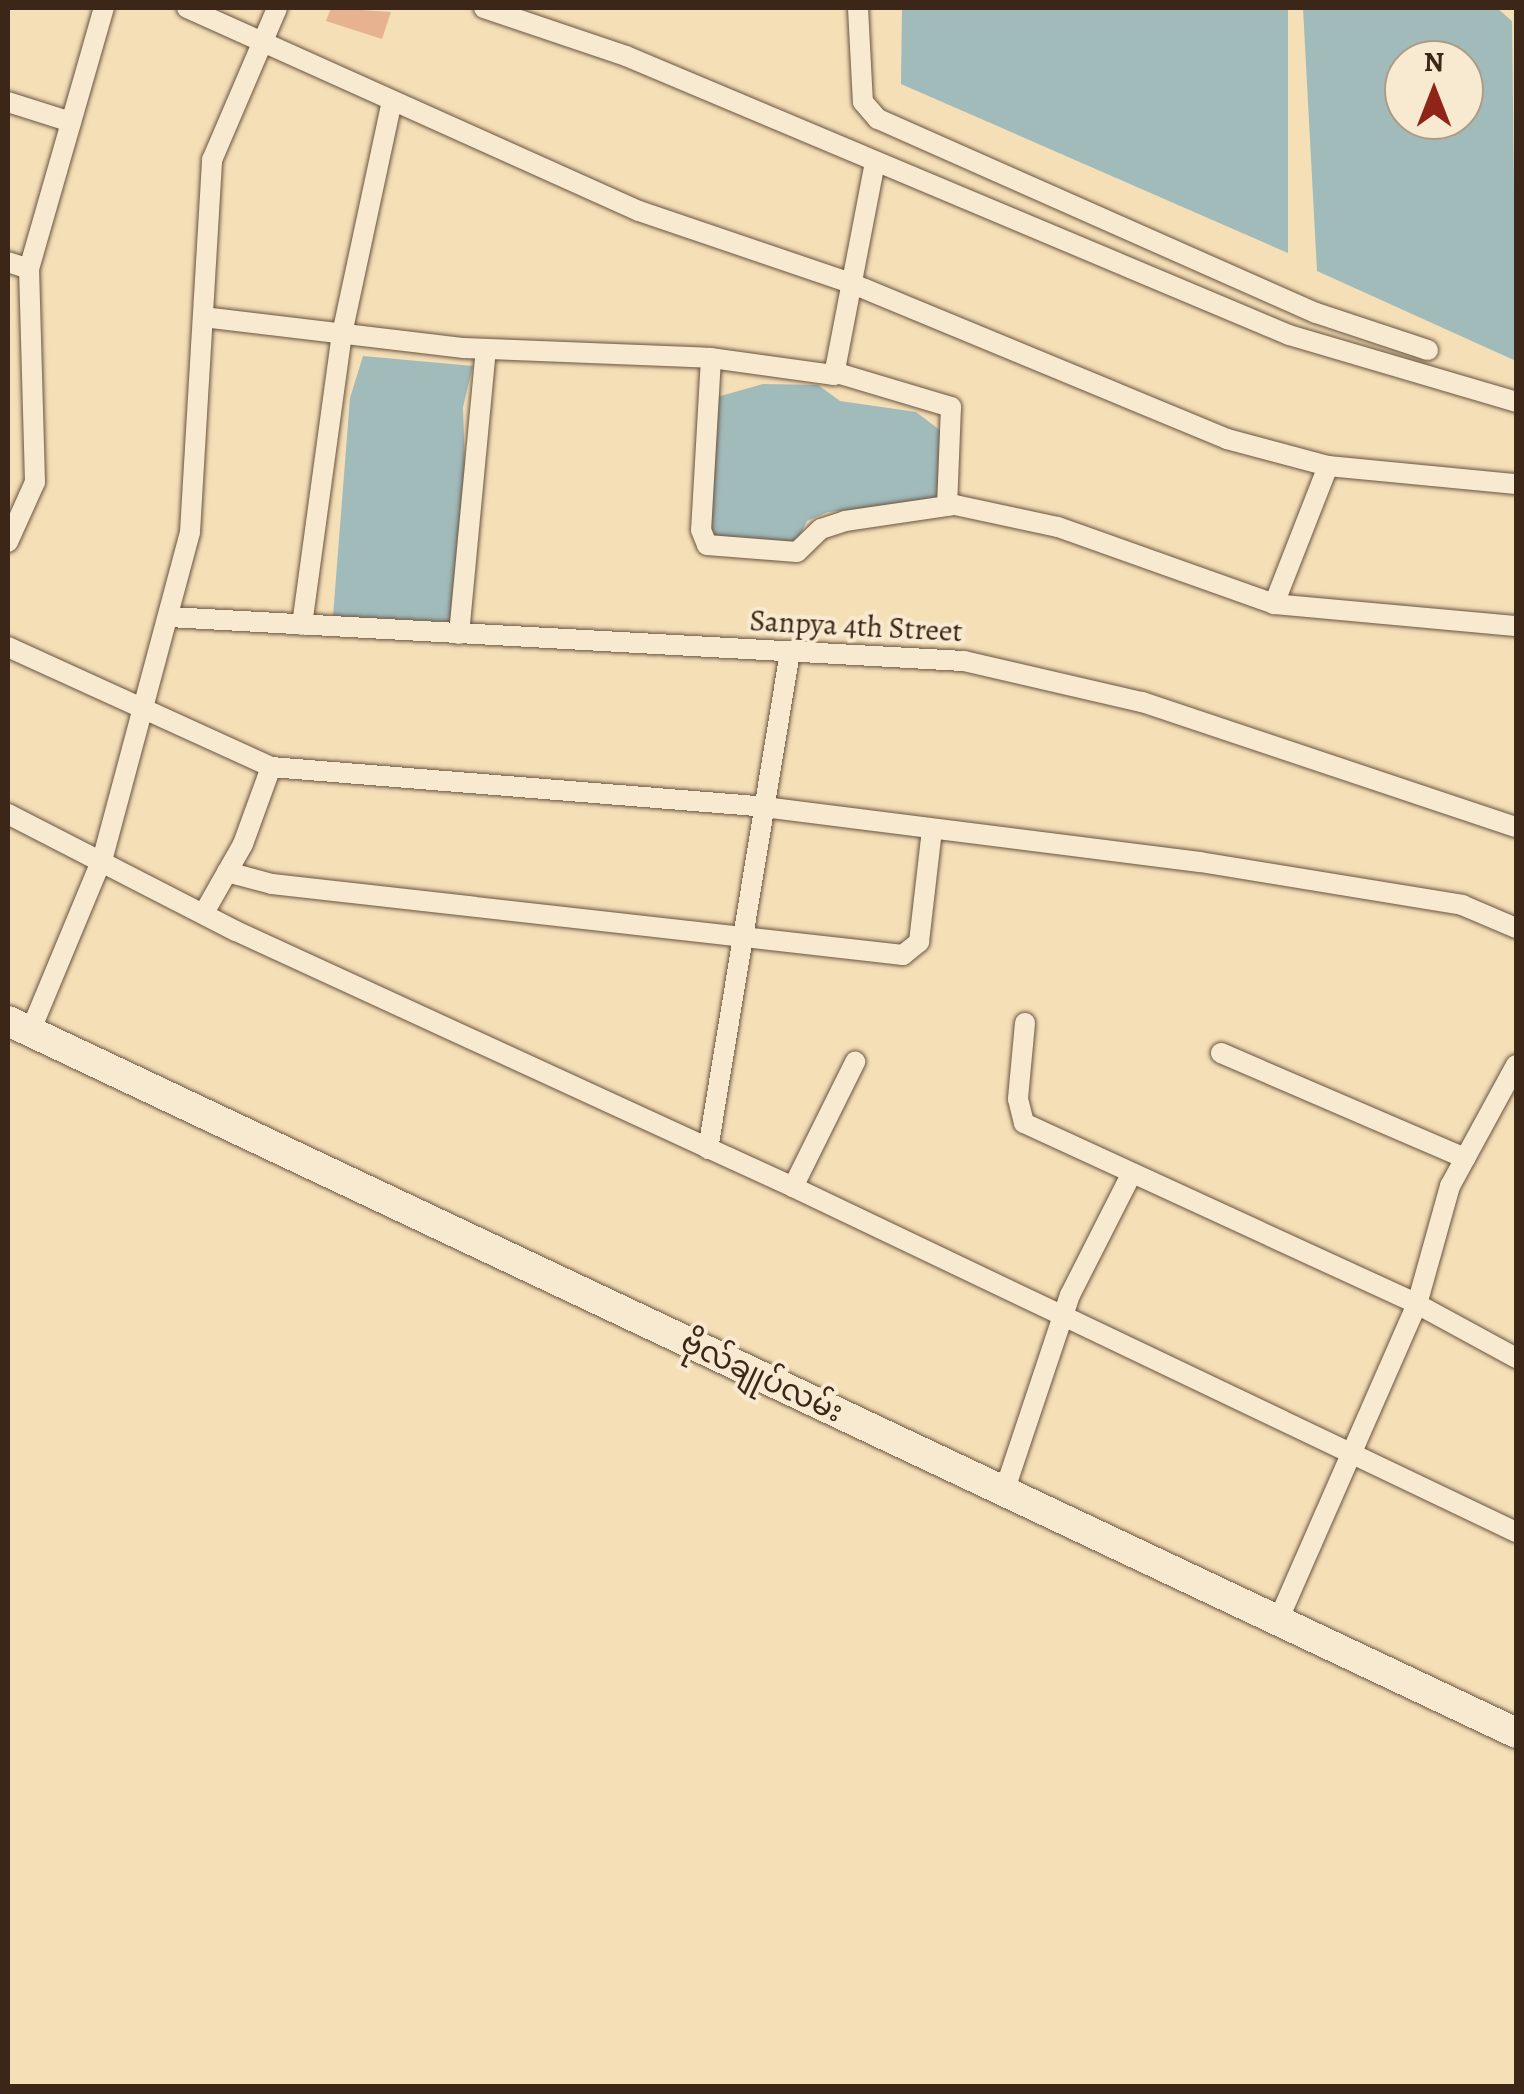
<!DOCTYPE html>
<html>
<head>
<meta charset="utf-8">
<style>
	body { margin:0 }
	#map { position:relative; width:1524px; height:2094px; overflow:hidden; background:#f4dfb7; font-family:Alegreya,"Noto Sans Myanmar",serif }
	div>[style] { position:absolute }
	[style*='--x'] { left:calc(var(--x)*1px); top:calc(var(--y)*1px); width:calc(var(--w)*1px); rotate:calc(var(--a)*1deg) }
	.water>* { inset:0; background:#a1baba }
	.building>* { inset:0; background:#e6b28f }
	.roads { filter:drop-shadow(0 0 2px #695440) drop-shadow(0 0 2px #695440) }
	.street>* { height:20px; margin:-10px; padding:0 10px; transform-origin:10px; border-radius:10px; background:#f8ead0 }
	.secondary>* { height:30px; margin:-15px; padding:0 15px; transform-origin:15px; border-radius:15px; background:#f8ead0 }
	span { translate:-50% -50%; white-space:nowrap; text-align:center; line-height:1.15; -webkit-text-stroke:8px #f8ead0; paint-order:stroke }
	.street-label { font-size:30px; color:#3b2618 }
	.frame { position:absolute; inset:0; border:10px solid #3b2618; pointer-events:none }
	.north { position:absolute; left:1384px; top:40px; width:100px; height:100px; box-sizing:border-box; background:#f8ead0; border:2px solid #ac9c86; border-radius:50%; rotate:0deg; font-size:28px; font-weight:700; line-height:40px; text-align:center; color:#3b2618 }
	.north::after { content:''; display:block; margin:auto; width:35px; height:45px; background:#8f2418; clip-path:polygon(50% 0,100% 100%,50% 72%,0 100%) }
</style>
</head>
<body>
<div id="map">
	<div class="water">
		<i style="clip-path:polygon(902px 8px,1288px 8px,1288px 253px,901px 84px)"></i>
		<i style="clip-path:polygon(evenodd,1303px 8px,1497px 8px,1512px 21px,1516px 361px,1317px 271px,1303px 8px,1404px 60px,1464px 60px,1464px 120px,1404px 120px,1404px 60px)"></i>
		<i style="clip-path:polygon(363px 356px,473px 366px,463px 407px,466px 498px,452px 622px,333px 616px,350px 398px)"></i>
		<i style="clip-path:polygon(763px 384px,818px 385px,840px 401px,916px 412px,941px 431px,944px 480px,933px 503px,828px 512px,807px 521px,796px 543px,711px 537px,717px 397px)"></i>
	</div>
	<div class="building">
		<i style="clip-path:polygon(331px 8px,391px 12px,382px 39px,326px 21px)"></i>
	</div>
	<div class="roads">
		<div class="street">
			<i style="--x:187;--y:8;--w:495;--a:24.2"></i>
			<i style="--x:639;--y:211;--w:226;--a:18.8"></i>
			<i style="--x:853;--y:284;--w:405;--a:22.5"></i>
			<i style="--x:1227;--y:439;--w:105;--a:15"></i>
			<i style="--x:1328;--y:466;--w:189;--a:5.5"></i>
			<i style="--x:484;--y:8;--w:150;--a:18.7"></i>
			<i style="--x:626;--y:56;--w:719;--a:22.82"></i>
			<i style="--x:1289;--y:335;--w:237;--a:16.4"></i>
			<i style="--x:858;--y:8;--w:94;--a:87"></i>
			<i style="--x:863;--y:102;--w:23;--a:49"></i>
			<i style="--x:878;--y:119;--w:479;--a:23.9"></i>
			<i style="--x:1316;--y:313;--w:118;--a:18.3"></i>
			<i style="--x:8;--y:102;--w:66;--a:17.6"></i>
			<i style="--x:8;--y:262;--w:22;--a:18"></i>
			<i style="--x:203;--y:317;--w:263;--a:6.8"></i>
			<i style="--x:464;--y:348;--w:247;--a:2.3"></i>
			<i style="--x:711;--y:358;--w:124;--a:7.9"></i>
			<i style="--x:834;--y:375;--w:216;--a:-79.1"></i>
			<i style="--x:711;--y:358;--w:172;--a:93.3"></i>
			<i style="--x:701;--y:530;--w:16;--a:68"></i>
			<i style="--x:707;--y:545;--w:90;--a:4.4"></i>
			<i style="--x:797;--y:552;--w:33;--a:-44"></i>
			<i style="--x:821;--y:529;--w:25;--a:-18"></i>
			<i style="--x:845;--y:521;--w:111;--a:-8.3"></i>
			<i style="--x:955;--y:505;--w:105;--a:12.1"></i>
			<i style="--x:1058;--y:527;--w:229;--a:19.6"></i>
			<i style="--x:1274;--y:604;--w:243;--a:5.2"></i>
			<i style="--x:837;--y:373;--w:119;--a:16.6"></i>
			<i style="--x:951;--y:407;--w:99;--a:92.3"></i>
			<i style="--x:8;--y:542;--w:66;--a:-65.8"></i>
			<i style="--x:35;--y:482;--w:213;--a:-91.6"></i>
			<i style="--x:29;--y:269;--w:272;--a:-74"></i>
			<i style="--x:1274;--y:604;--w:148;--a:-68.6"></i>
			<i style="--x:169;--y:617;--w:796;--a:3.17"></i>
			<i style="--x:964;--y:661;--w:183;--a:13"></i>
			<i style="--x:1142;--y:702;--w:394;--a:18.5"></i>
			<i style="--x:302;--y:625;--w:294;--a:-82.2"></i>
			<i style="--x:342;--y:334;--w:233;--a:-77.9"></i>
			<i style="--x:459;--y:634;--w:285;--a:-84.6"></i>
			<i style="--x:8;--y:647;--w:289;--a:24.5"></i>
			<i style="--x:271;--y:767;--w:495;--a:4.6"></i>
			<i style="--x:764;--y:807;--w:439;--a:7.2"></i>
			<i style="--x:1200;--y:862;--w:266;--a:9.3"></i>
			<i style="--x:1462;--y:905;--w:59;--a:23.1"></i>
			<i style="--x:8;--y:814;--w:256;--a:27.2"></i>
			<i style="--x:236;--y:931;--w:613;--a:24.68"></i>
			<i style="--x:793;--y:1187;--w:140;--a:-63.6"></i>
			<i style="--x:227;--y:872;--w:47;--a:14.9"></i>
			<i style="--x:272;--y:884;--w:635;--a:6.42"></i>
			<i style="--x:903;--y:955;--w:21;--a:-39"></i>
			<i style="--x:919;--y:942;--w:114;--a:-83.4"></i>
			<i style="--x:205;--y:911;--w:77;--a:-60.4"></i>
			<i style="--x:243;--y:844;--w:82;--a:-70"></i>
			<i style="--x:1025;--y:1023;--w:76;--a:95.3"></i>
			<i style="--x:1018;--y:1099;--w:25;--a:76"></i>
			<i style="--x:1024;--y:1123;--w:433;--a:24.7"></i>
			<i style="--x:1417;--y:1304;--w:346;--a:113.7"></i>
			<i style="--x:30;--y:1032;--w:190;--a:-67.4"></i>
			<i style="--x:103;--y:857;--w:336;--a:-75"></i>
			<i style="--x:190;--y:532;--w:373;--a:-86.6"></i>
			<i style="--x:212;--y:160;--w:165;--a:-66.8"></i>
			<i style="--x:1221;--y:1053;--w:266;--a:23.3"></i>
			<i style="--x:1516;--y:1065;--w:138;--a:118.6"></i>
			<i style="--x:1450;--y:1186;--w:123;--a:105.6"></i>
			<i style="--x:1417;--y:1304;--w:113;--a:28.6"></i>
			<i style="--x:708;--y:1149;--w:504;--a:-80.63"></i>
			<i style="--x:793;--y:1187;--w:801;--a:25.51"></i>
			<i style="--x:1004;--y:1492;--w:208;--a:-71.5"></i>
			<i style="--x:1070;--y:1295;--w:135;--a:-63.1"></i>
		</div>
		<div class="secondary">
			<i style="--x:8;--y:1021;--w:1668;--a:25.27"></i>
		</div>
	</div>
	<div class="street-label">
		<span style="left:856px;top:626px;rotate:3deg">Sanpya 4th Street</span>
		<span style="left:762px;top:1377px;rotate:25deg">ဗိုလ်ချုပ်လမ်း</span>
	</div>
	<div class="frame"></div>
	<div class="north">N</div>
</div>
</body>
</html>
